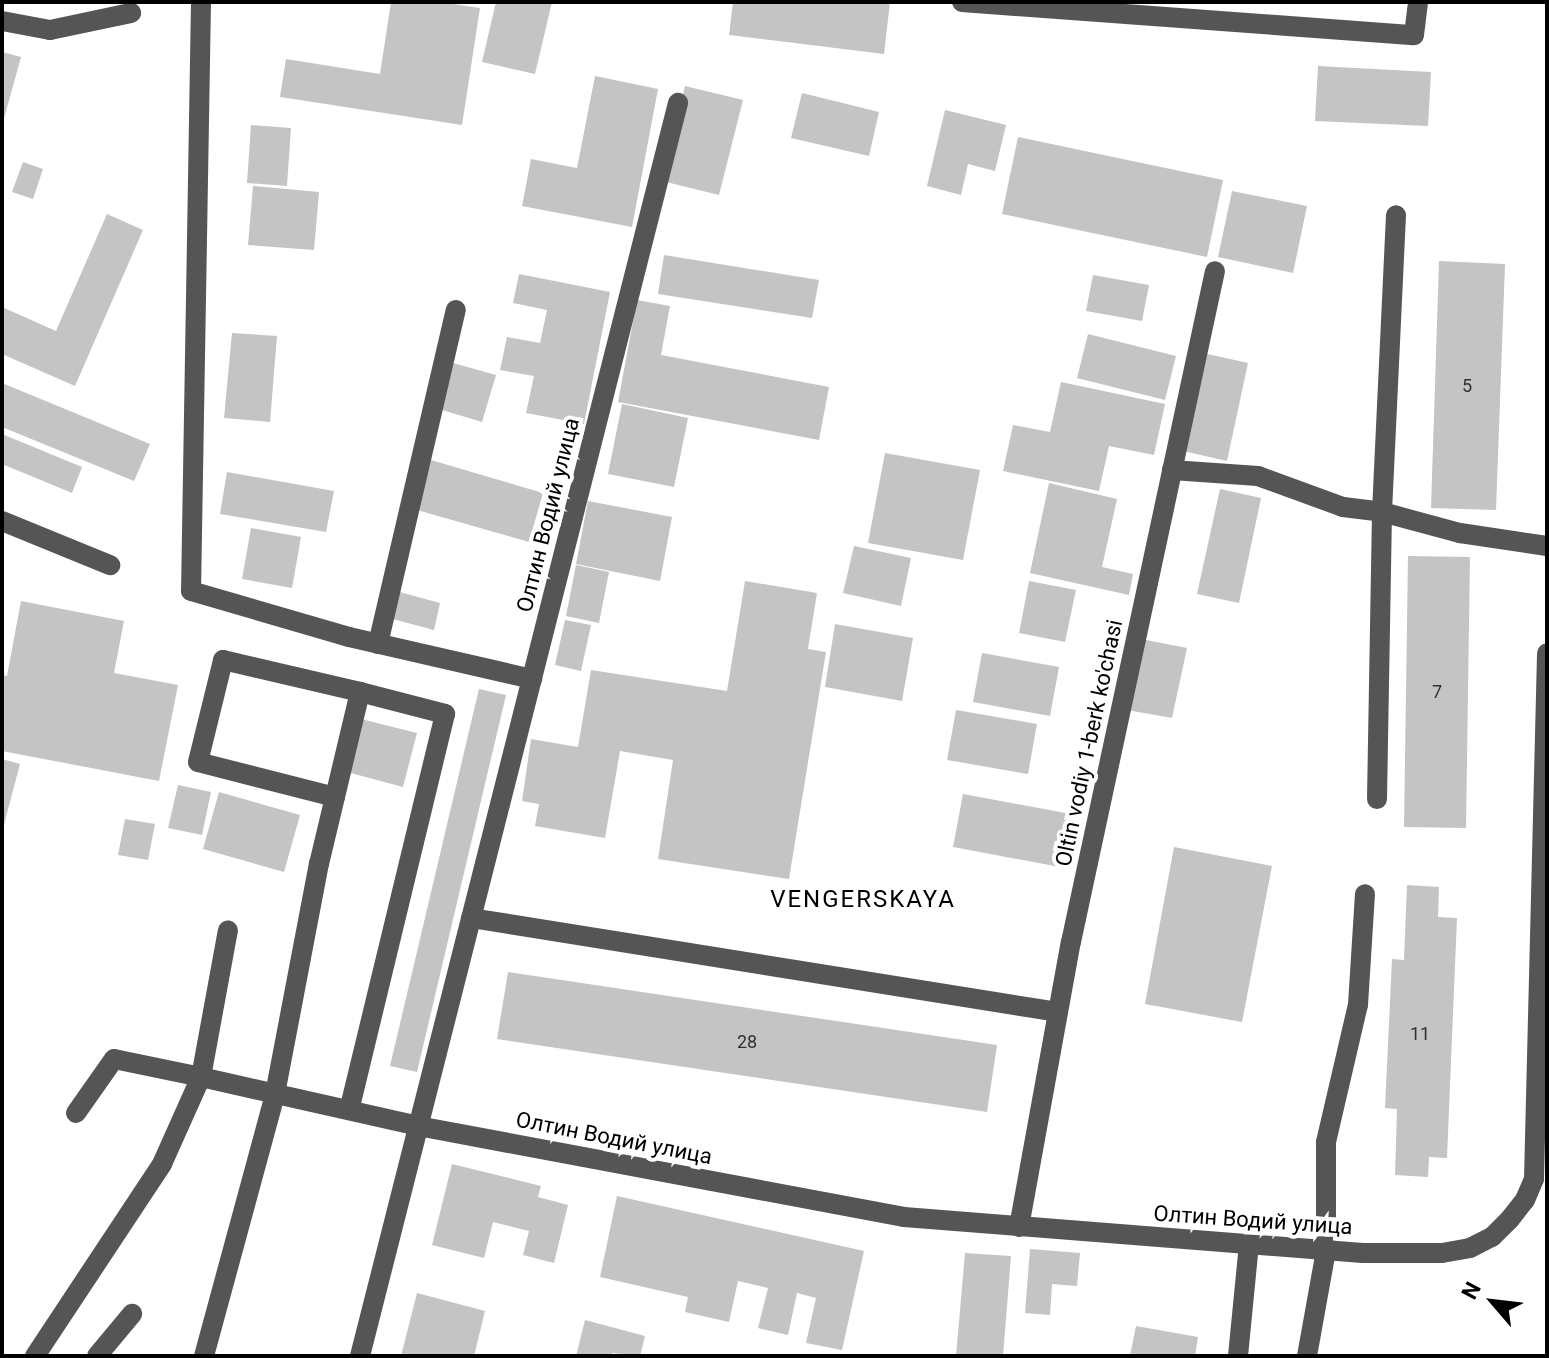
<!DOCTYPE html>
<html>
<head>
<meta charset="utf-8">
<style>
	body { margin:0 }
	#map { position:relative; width:1549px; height:1358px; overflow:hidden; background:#fff; font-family:Roboto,sans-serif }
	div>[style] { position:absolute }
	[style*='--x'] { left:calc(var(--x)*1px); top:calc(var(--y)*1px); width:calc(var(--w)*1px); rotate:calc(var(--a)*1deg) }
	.building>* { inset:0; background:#c4c4c4 }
	.minor>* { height:20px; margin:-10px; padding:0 10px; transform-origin:10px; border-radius:10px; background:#555 }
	span { translate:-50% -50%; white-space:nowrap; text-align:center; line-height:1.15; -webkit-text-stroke:8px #fff; paint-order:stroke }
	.number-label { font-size:18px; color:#313131 }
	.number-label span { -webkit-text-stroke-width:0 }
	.street-label { font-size:22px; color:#000 }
	.neighbourhood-label { font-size:24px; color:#000; letter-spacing:2px }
	.frame { position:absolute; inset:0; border:4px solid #000; pointer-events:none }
	.north { position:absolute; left:1453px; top:1262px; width:80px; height:80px; -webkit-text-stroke:6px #fff; paint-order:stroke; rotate:298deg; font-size:22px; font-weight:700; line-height:32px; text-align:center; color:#000 }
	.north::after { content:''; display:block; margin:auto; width:28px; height:36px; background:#000; clip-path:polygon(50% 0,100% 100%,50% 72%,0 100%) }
</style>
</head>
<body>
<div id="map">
	<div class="building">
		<i style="clip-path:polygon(391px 2px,440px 2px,480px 8px,462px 125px,280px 97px,286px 59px,380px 74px)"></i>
		<i style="clip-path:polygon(496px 2px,552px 2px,535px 74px,482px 62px)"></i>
		<i style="clip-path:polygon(733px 2px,890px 2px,884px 54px,729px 35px)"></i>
		<i style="clip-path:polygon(2px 52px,21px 57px,3px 122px,2px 122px)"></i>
		<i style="clip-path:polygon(1318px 66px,1431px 72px,1428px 126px,1315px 121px)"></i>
		<i style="clip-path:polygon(595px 76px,658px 89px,632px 227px,522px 206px,531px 159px,577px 168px)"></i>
		<i style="clip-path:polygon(685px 86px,743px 100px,719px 195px,662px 181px)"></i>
		<i style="clip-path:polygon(802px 93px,879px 112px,869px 156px,791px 138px)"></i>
		<i style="clip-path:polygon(945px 110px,1006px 125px,995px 171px,968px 164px,961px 195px,927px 186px)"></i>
		<i style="clip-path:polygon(251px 125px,291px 128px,287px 186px,247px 183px)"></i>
		<i style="clip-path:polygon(1018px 137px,1223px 180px,1207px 257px,1002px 214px)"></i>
		<i style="clip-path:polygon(23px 162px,43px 169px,33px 199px,12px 192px)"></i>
		<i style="clip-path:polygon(253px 186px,319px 192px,314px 250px,248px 245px)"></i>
		<i style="clip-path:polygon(1232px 191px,1307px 206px,1293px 273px,1218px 257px)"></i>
		<i style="clip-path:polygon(107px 214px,143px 230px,75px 386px,2px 354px,2px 307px,56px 331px)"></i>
		<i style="clip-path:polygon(664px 255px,819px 280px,812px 318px,658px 294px)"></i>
		<i style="clip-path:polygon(1439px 261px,1505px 264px,1496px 510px,1431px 508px)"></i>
		<i style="clip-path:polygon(519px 274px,610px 292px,584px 424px,526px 413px,534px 376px,500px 370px,507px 337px,540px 343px,547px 310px,513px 303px)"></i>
		<i style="clip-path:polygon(1093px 275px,1149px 285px,1142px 321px,1086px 311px)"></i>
		<i style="clip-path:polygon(637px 300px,670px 306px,661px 355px,829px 387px,819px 440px,618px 402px)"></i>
		<i style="clip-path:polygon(232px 333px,277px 336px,270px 422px,224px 418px)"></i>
		<i style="clip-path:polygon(1088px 334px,1176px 356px,1165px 400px,1077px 378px)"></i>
		<i style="clip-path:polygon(1203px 353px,1248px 363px,1227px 461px,1183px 451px)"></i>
		<i style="clip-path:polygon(453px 363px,496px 375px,482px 422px,439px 409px)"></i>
		<i style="clip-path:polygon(1061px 382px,1165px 404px,1154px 455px,1109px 446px,1099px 491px,1003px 471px,1013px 425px,1050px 432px)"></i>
		<i style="clip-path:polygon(2px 383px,150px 444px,134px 481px,2px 427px)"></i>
		<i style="clip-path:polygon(622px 404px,688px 418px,674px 487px,608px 474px)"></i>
		<i style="clip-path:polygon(2px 434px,82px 467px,72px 493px,2px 464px)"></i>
		<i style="clip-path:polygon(885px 453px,980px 470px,963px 560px,868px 543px)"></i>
		<i style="clip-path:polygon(431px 460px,543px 493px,529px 542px,417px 510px)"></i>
		<i style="clip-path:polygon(227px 472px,334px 491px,326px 532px,220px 514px)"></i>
		<i style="clip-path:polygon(1049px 483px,1117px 499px,1102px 567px,1133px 574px,1129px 595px,1030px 573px)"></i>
		<i style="clip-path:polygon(1220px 489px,1261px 498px,1239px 603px,1197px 594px)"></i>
		<i style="clip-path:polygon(588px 501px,672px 517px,660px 581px,576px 564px)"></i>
		<i style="clip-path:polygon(251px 528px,301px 537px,292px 588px,242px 579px)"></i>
		<i style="clip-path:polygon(854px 546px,911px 558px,901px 606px,843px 593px)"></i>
		<i style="clip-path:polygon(1408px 556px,1470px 557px,1466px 828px,1404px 827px)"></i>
		<i style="clip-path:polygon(576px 565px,609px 572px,599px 623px,566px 616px)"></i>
		<i style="clip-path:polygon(745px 581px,817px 593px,808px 649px,826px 652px,789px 879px,658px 859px,673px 760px,620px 751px,605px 838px,535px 826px,539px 804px,522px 801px,531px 739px,578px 747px,591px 670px,727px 691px)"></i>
		<i style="clip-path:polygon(1029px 581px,1076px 590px,1065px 642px,1019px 633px)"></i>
		<i style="clip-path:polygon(396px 591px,440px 603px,434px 630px,389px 618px)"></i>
		<i style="clip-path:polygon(21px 601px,124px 621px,114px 673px,178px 685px,159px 781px,2px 751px,2px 675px,7px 676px)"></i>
		<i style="clip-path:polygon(565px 620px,591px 625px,581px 671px,555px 665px)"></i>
		<i style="clip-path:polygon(835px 624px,913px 638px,902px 701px,825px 687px)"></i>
		<i style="clip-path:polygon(1141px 639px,1187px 648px,1172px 718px,1127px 710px)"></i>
		<i style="clip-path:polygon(982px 653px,1059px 667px,1050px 716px,973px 702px)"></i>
		<i style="clip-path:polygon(479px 689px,506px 695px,417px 1072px,390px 1066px)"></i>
		<i style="clip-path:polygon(956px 710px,1037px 724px,1028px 774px,947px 760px)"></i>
		<i style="clip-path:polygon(361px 719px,417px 733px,403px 787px,347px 772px)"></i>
		<i style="clip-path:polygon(2px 759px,20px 764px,3px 828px,2px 828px)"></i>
		<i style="clip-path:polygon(178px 785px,211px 792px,202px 835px,168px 828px)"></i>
		<i style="clip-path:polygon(219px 792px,300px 815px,284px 872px,203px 849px)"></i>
		<i style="clip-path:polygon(963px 794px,1071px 814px,1060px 867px,953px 847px)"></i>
		<i style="clip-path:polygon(125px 819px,155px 824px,148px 860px,118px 855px)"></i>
		<i style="clip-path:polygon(1174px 847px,1272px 866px,1242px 1022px,1145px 1004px)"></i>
		<i style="clip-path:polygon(1407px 885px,1439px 887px,1438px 917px,1457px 918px,1447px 1158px,1429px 1157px,1428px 1177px,1395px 1175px,1397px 1109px,1385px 1108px,1392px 959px,1404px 960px)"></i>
		<i style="clip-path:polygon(508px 972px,997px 1045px,987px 1112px,497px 1039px)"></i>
		<i style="clip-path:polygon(452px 1164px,541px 1186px,538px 1197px,568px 1205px,554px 1263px,523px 1255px,529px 1231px,493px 1222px,484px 1258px,432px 1245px)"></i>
		<i style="clip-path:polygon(617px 1196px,864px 1251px,842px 1350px,806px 1343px,816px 1298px,797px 1293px,788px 1335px,758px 1328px,768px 1288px,738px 1281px,729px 1322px,685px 1312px,688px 1297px,600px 1277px)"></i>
		<i style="clip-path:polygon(1030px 1249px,1080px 1253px,1077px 1286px,1052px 1284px,1050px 1315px,1025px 1313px)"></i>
		<i style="clip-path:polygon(965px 1253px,1011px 1256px,1003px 1356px,956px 1356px)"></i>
		<i style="clip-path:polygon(417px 1293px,485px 1311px,474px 1356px,401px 1356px)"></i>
		<i style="clip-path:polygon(585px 1320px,645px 1336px,640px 1356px,612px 1353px,611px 1356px,576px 1356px)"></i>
		<i style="clip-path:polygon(1136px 1326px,1198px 1337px,1195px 1356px,1130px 1356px)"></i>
	</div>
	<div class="minor">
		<i style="--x:201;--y:2;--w:589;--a:90.97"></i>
		<i style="--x:191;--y:591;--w:165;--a:16.2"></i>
		<i style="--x:349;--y:637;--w:188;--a:12.9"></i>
		<i style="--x:962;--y:2;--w:453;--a:4.2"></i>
		<i style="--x:1414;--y:35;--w:33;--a:-83"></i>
		<i style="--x:2;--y:21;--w:49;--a:10.6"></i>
		<i style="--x:50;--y:30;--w:83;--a:-11.9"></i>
		<i style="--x:1172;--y:470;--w:86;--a:4"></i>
		<i style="--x:1258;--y:476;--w:90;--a:20"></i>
		<i style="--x:1343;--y:507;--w:39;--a:7"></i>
		<i style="--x:1382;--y:512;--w:81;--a:15.1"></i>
		<i style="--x:1460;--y:533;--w:88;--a:8.5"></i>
		<i style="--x:2;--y:521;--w:117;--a:22.2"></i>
		<i style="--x:378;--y:644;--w:343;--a:-76.9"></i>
		<i style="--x:335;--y:797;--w:141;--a:-165.7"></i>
		<i style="--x:198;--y:762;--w:105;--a:-76.2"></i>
		<i style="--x:223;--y:660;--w:141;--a:13.1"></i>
		<i style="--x:1377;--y:799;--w:287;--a:-89"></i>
		<i style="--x:1382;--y:512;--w:297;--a:-87.3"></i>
		<i style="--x:471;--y:918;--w:594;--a:9.1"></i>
		<i style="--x:76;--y:1113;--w:66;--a:-54.9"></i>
		<i style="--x:114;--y:1059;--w:89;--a:11.7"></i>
		<i style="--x:201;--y:1077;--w:149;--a:-79.6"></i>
		<i style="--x:1019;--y:1227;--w:290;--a:-79.7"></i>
		<i style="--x:1071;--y:942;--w:686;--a:-77.89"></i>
		<i style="--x:35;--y:1356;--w:230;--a:-56.5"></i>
		<i style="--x:162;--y:1164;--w:95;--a:-65.9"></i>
		<i style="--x:201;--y:1077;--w:222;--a:12.7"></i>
		<i style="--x:418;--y:1126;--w:494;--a:10.6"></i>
		<i style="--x:904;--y:1217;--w:460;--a:4.5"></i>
		<i style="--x:1363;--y:1253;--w:79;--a:0"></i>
		<i style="--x:1442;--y:1253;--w:28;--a:-10"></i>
		<i style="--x:1470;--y:1248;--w:25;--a:-27"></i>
		<i style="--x:1492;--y:1237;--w:25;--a:-45"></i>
		<i style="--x:1510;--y:1219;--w:24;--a:-52"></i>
		<i style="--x:1525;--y:1200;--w:23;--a:-67"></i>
		<i style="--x:1534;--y:1179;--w:526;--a:-88.58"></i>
		<i style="--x:97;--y:1356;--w:55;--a:-50.2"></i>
		<i style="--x:204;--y:1356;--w:271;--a:-74.8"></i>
		<i style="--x:275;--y:1094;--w:234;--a:-79.2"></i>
		<i style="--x:319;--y:864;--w:177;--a:-76.6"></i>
		<i style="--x:360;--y:692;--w:88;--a:14.5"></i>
		<i style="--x:445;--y:714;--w:407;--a:103.6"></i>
		<i style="--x:360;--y:1356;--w:1293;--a:-75.76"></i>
		<i style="--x:1238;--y:1356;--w:113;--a:-84.4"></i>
		<i style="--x:1307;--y:1356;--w:108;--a:-79.8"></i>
		<i style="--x:1326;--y:1250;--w:108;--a:-90"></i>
		<i style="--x:1326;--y:1142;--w:141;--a:-76.9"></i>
		<i style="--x:1358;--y:1005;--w:111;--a:-86.4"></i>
	</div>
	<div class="number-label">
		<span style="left:1467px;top:386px">5</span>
		<span style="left:1437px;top:692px">7</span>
		<span style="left:1420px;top:1034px">11</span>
		<span style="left:747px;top:1042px">28</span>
	</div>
	<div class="street-label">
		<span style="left:548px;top:515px;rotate:-76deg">Олтин Водий улица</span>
		<span style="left:1089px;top:743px;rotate:-78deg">Oltin vodiy 1-berk ko'chasi</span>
		<span style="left:614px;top:1138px;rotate:11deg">Олтин Водий улица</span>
		<span style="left:1253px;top:1220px;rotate:4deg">Олтин Водий улица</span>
	</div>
	<div class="neighbourhood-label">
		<span style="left:863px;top:900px">VENGERSKAYA</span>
	</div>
	<div class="frame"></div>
	<div class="north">N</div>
</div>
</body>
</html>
